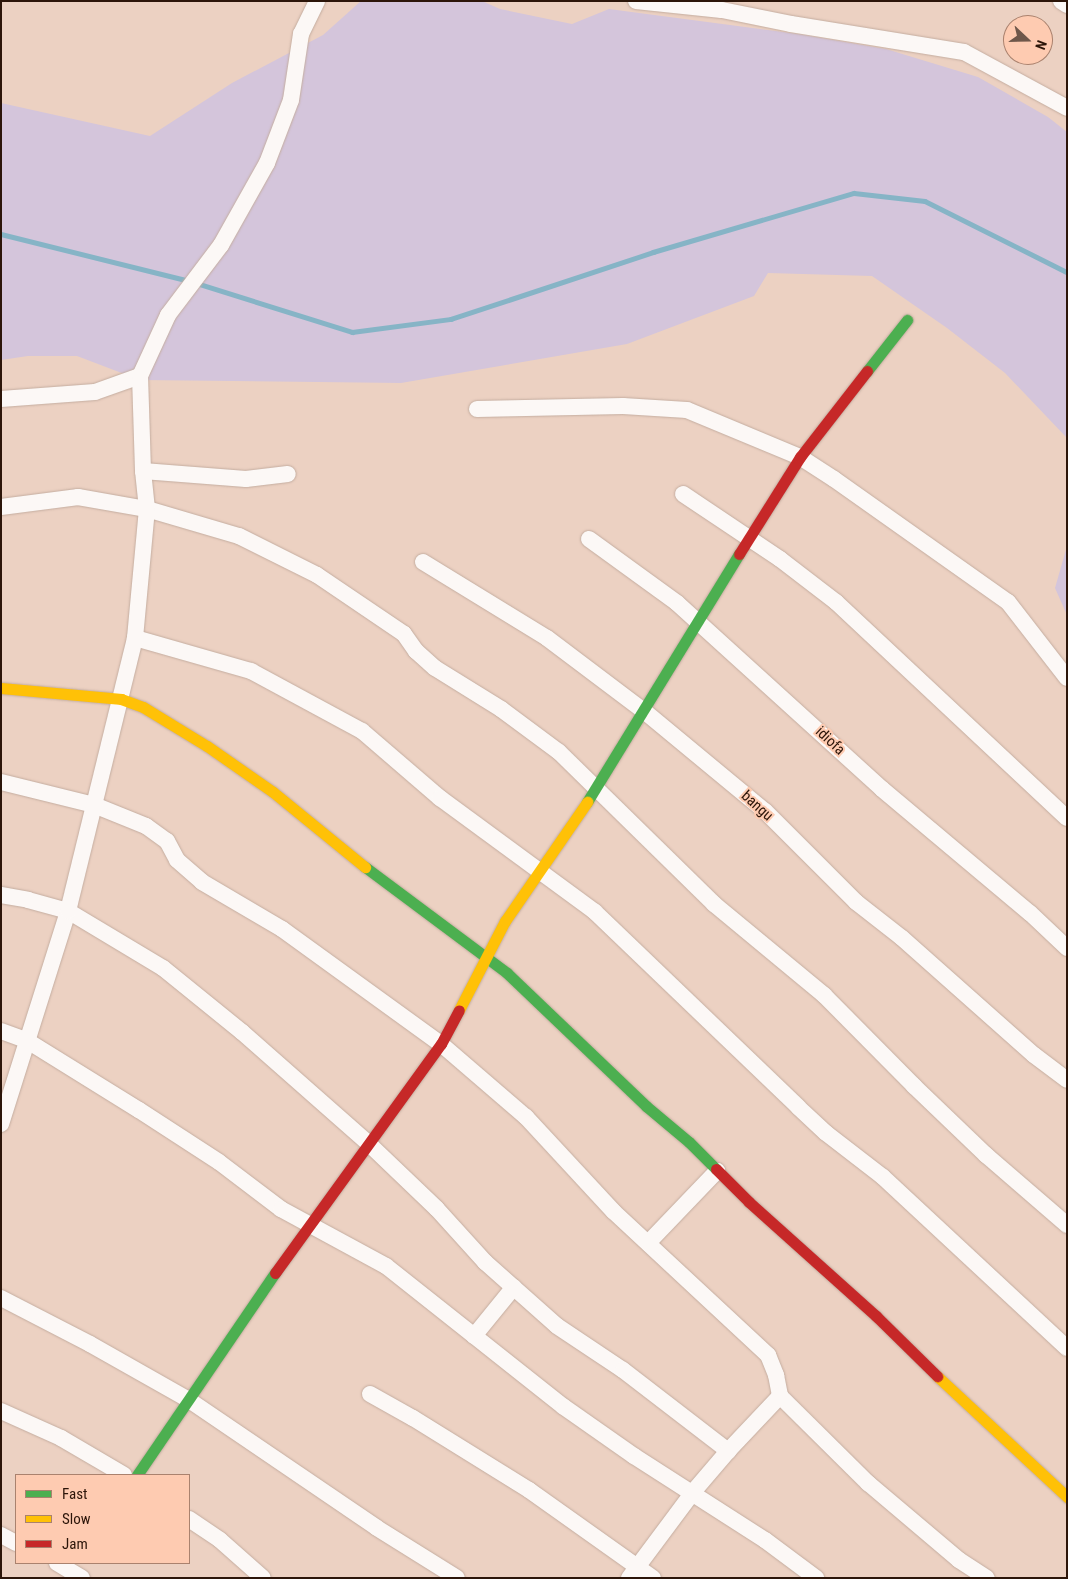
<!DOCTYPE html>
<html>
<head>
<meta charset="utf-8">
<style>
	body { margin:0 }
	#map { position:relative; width:1068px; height:1579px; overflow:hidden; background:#ecd1c2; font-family:"Roboto Condensed",sans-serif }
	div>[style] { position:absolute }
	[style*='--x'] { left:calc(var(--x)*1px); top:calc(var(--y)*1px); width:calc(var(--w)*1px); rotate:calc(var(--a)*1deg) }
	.green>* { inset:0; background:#d4c5db }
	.stream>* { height:4.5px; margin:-2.25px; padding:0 2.25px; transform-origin:2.25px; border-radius:2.25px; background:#86b4c6 }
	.roads { filter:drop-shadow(0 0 1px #c4ada0) drop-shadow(0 0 1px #c4ada0) }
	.street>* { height:16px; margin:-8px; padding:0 8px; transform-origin:8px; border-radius:8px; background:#fcf8f6 }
	.fast>* { height:11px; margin:-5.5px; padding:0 5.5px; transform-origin:5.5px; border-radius:5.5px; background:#4caf50 }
	.slow>* { height:11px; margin:-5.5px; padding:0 5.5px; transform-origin:5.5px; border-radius:5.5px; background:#ffc107 }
	.jam>* { height:11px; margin:-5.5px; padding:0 5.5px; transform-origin:5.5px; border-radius:5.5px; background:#c62828 }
	span { translate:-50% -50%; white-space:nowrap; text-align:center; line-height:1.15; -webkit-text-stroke:4px #fecbb1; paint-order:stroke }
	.street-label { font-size:15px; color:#2c1509 }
	.frame { position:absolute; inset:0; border:2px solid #2c1509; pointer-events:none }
	.legend { position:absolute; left:15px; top:1474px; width:175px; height:90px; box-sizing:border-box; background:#fecbb1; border:1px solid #aa826e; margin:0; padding:6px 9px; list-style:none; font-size:15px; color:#2c1509 }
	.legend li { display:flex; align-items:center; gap:10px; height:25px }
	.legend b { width:25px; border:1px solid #aa826e }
	.north { position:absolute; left:1003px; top:15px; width:50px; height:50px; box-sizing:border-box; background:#fecbb1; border:1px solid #aa826e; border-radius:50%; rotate:111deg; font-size:14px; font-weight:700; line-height:20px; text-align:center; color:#2c1509 }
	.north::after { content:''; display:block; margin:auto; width:18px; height:22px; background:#6f574a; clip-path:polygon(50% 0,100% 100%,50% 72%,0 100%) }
</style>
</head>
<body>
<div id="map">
	<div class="green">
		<i style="clip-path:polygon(361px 1px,482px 1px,500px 9px,572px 24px,609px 9px,799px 34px,886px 49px,978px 77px,1048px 117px,1067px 132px,1067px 438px,1005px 373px,947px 328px,872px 276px,768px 273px,754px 296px,627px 344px,401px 383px,140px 380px,77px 356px,28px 356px,1px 360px,1px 103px,150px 136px,232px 83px,323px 35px)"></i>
		<i style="clip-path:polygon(1067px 546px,1067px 615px,1055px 588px)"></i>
	</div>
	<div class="stream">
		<i style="--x:1;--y:234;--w:194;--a:14"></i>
		<i style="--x:196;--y:283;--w:164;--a:17.4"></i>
		<i style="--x:352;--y:332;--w:100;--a:-7.5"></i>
		<i style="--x:451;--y:319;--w:213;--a:-18.3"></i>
		<i style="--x:653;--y:252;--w:209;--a:-16.4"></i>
		<i style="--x:854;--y:193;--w:71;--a:6.4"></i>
		<i style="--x:925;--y:201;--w:159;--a:26.6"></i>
	</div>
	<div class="roads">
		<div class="street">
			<i style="--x:636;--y:1;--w:86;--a:6"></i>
			<i style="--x:722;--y:10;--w:70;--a:11.5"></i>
			<i style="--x:791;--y:24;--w:175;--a:9.2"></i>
			<i style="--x:964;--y:52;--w:117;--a:28.5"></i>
			<i style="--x:1061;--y:1;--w:7;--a:34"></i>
			<i style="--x:1;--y:399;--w:94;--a:-4.3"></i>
			<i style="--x:95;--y:392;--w:48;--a:-19.6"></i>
			<i style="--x:477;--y:409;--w:146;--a:-1.2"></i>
			<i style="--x:623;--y:406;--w:64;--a:3.6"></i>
			<i style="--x:687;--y:410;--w:122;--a:22.6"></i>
			<i style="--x:800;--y:457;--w:40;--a:32.9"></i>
			<i style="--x:834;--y:479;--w:213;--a:35.3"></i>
			<i style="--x:1008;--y:602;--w:96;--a:52.2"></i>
			<i style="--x:143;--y:471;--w:103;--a:4.4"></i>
			<i style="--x:246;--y:479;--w:42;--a:-6.8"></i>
			<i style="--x:683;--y:494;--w:117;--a:33.8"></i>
			<i style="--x:780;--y:559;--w:71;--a:37.5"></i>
			<i style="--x:836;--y:602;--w:316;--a:43.1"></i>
			<i style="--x:1;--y:507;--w:78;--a:-7.4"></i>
			<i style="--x:78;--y:497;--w:70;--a:9.9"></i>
			<i style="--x:147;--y:509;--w:96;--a:16.4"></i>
			<i style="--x:239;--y:536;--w:87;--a:26.6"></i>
			<i style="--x:317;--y:575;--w:105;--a:34.1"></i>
			<i style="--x:404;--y:634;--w:21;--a:55"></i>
			<i style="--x:416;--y:651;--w:25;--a:42"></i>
			<i style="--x:435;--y:668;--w:78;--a:31.8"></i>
			<i style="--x:501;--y:709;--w:72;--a:36.6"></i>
			<i style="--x:559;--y:752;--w:217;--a:44.4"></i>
			<i style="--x:714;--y:904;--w:143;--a:39.6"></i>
			<i style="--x:824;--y:995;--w:128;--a:45.3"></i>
			<i style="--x:914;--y:1086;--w:100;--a:43.8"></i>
			<i style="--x:986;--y:1155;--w:107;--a:40.8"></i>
			<i style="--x:589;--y:539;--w:109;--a:36"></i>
			<i style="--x:677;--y:603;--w:277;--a:42.2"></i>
			<i style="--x:882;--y:789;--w:193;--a:40"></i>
			<i style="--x:1030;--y:913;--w:51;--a:43.4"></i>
			<i style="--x:423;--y:562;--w:145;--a:31.5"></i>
			<i style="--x:547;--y:638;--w:121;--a:37"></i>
			<i style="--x:644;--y:711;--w:157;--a:39.6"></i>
			<i style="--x:765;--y:811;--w:129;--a:45"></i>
			<i style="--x:856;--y:902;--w:58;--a:38"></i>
			<i style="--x:902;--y:938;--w:176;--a:41.6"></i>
			<i style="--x:1034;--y:1055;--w:41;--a:37.1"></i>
			<i style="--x:135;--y:638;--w:121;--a:15.9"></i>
			<i style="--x:251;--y:671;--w:126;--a:28.4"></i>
			<i style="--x:362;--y:731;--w:103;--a:40.7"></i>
			<i style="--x:440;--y:798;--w:192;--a:36.3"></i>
			<i style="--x:595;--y:912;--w:281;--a:43.8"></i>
			<i style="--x:798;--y:1107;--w:38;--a:43"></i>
			<i style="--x:826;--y:1133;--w:72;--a:37.7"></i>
			<i style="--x:883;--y:1177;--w:251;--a:42.9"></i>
			<i style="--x:1;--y:782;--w:96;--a:13.9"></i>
			<i style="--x:94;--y:805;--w:56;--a:22"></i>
			<i style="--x:146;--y:826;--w:26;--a:36"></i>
			<i style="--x:167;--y:841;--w:21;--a:62"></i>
			<i style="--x:177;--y:860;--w:33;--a:41"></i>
			<i style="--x:202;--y:882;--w:93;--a:30.4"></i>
			<i style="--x:282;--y:929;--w:196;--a:35.9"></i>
			<i style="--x:441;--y:1044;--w:112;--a:40.7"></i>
			<i style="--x:526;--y:1117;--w:128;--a:47.2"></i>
			<i style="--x:613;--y:1211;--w:212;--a:42.9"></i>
			<i style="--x:768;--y:1355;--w:22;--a:68"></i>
			<i style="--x:776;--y:1375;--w:21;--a:79"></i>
			<i style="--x:780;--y:1396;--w:124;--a:44.7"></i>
			<i style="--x:868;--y:1483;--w:119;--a:40.2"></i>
			<i style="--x:959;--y:1560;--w:33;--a:33"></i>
			<i style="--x:1;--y:895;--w:27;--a:10"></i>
			<i style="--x:28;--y:900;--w:41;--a:15.4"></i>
			<i style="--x:68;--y:911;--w:111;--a:31"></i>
			<i style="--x:163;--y:968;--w:102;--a:39"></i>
			<i style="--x:242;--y:1032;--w:168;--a:41.4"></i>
			<i style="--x:368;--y:1143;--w:95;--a:43.7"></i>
			<i style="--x:437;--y:1209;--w:72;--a:47.8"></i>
			<i style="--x:485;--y:1262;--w:96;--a:41.6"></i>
			<i style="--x:557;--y:1326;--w:79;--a:33.7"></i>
			<i style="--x:623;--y:1370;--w:133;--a:37.6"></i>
			<i style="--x:1;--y:1031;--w:27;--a:20"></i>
			<i style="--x:26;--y:1040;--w:133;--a:31.8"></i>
			<i style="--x:139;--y:1110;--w:95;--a:33"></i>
			<i style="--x:219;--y:1162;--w:78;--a:37.2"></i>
			<i style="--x:281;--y:1209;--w:119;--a:28.5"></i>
			<i style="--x:386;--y:1266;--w:227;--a:38.4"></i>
			<i style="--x:564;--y:1407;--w:85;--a:35"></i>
			<i style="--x:634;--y:1456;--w:156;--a:32.7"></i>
			<i style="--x:765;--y:1540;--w:64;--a:36.7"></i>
			<i style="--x:1;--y:1124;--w:223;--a:-72.5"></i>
			<i style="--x:68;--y:911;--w:281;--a:-76.2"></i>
			<i style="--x:135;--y:638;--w:130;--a:-84.7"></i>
			<i style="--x:147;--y:509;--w:38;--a:-96"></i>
			<i style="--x:143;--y:471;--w:95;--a:-91.8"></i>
			<i style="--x:140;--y:376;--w:67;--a:-65.3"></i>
			<i style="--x:168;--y:315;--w:88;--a:-52.9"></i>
			<i style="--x:221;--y:245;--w:94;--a:-60.7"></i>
			<i style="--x:267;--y:163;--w:67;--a:-69.1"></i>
			<i style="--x:291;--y:100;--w:67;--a:-81.4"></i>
			<i style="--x:301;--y:34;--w:37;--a:-64"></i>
			<i style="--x:648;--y:1243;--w:100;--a:-46.2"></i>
			<i style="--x:1;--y:1298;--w:100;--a:27.3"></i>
			<i style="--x:90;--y:1344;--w:114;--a:29.5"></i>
			<i style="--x:189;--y:1400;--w:227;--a:34.2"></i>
			<i style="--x:377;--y:1528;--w:94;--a:32"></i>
			<i style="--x:474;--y:1336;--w:63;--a:-50.8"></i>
			<i style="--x:370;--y:1394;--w:49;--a:29.2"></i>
			<i style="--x:413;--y:1418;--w:137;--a:31.8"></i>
			<i style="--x:529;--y:1490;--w:152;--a:35.4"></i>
			<i style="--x:1;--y:1411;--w:66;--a:24.2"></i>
			<i style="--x:61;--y:1438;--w:73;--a:30.4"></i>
			<i style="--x:189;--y:1519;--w:37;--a:34"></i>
			<i style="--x:220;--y:1540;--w:57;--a:41.5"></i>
			<i style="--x:1;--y:1535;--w:17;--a:28"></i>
			<i style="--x:57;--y:1563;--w:29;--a:31"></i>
			<i style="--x:629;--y:1578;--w:107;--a:-53.3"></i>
			<i style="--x:693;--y:1492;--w:54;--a:-49.5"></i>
			<i style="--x:728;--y:1451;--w:76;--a:-46.6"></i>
		</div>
		<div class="fast">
			<i style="--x:867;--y:371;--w:65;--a:-51.9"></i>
			<i style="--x:587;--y:802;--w:291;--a:-58.5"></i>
			<i style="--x:365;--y:867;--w:177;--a:36.7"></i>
			<i style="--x:507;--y:973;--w:192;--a:43.7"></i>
			<i style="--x:646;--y:1106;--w:56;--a:39.9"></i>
			<i style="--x:689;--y:1142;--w:38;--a:45"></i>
			<i style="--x:137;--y:1475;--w:245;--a:-55.7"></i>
		</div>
		<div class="slow">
			<i style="--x:1;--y:688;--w:121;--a:5.2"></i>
			<i style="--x:121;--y:699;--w:23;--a:20"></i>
			<i style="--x:143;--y:707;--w:75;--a:31.4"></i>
			<i style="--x:207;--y:746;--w:80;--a:34.9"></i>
			<i style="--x:273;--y:792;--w:119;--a:39.2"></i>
			<i style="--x:459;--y:1010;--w:100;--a:-62.7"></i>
			<i style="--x:505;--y:921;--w:145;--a:-55.4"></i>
			<i style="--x:937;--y:1376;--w:178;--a:42.9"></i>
		</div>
		<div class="jam">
			<i style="--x:739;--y:554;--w:115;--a:-57.8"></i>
			<i style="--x:800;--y:457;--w:109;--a:-52.1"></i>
			<i style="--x:716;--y:1169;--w:47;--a:45"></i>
			<i style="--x:749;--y:1202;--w:171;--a:41.9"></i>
			<i style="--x:876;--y:1316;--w:86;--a:44.5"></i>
			<i style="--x:275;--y:1273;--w:283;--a:-54.1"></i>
			<i style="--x:441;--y:1044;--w:38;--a:-62"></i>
		</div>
	</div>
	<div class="street-label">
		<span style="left:830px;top:741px;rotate:43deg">idiofa</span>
		<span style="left:757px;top:806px;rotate:42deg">bangu</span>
	</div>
	<div class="frame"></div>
	<ul class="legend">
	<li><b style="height:6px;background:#4caf50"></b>Fast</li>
	<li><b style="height:6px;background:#ffc107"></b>Slow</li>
	<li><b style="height:6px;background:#c62828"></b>Jam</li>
	</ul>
	<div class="north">N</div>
</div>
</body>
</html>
